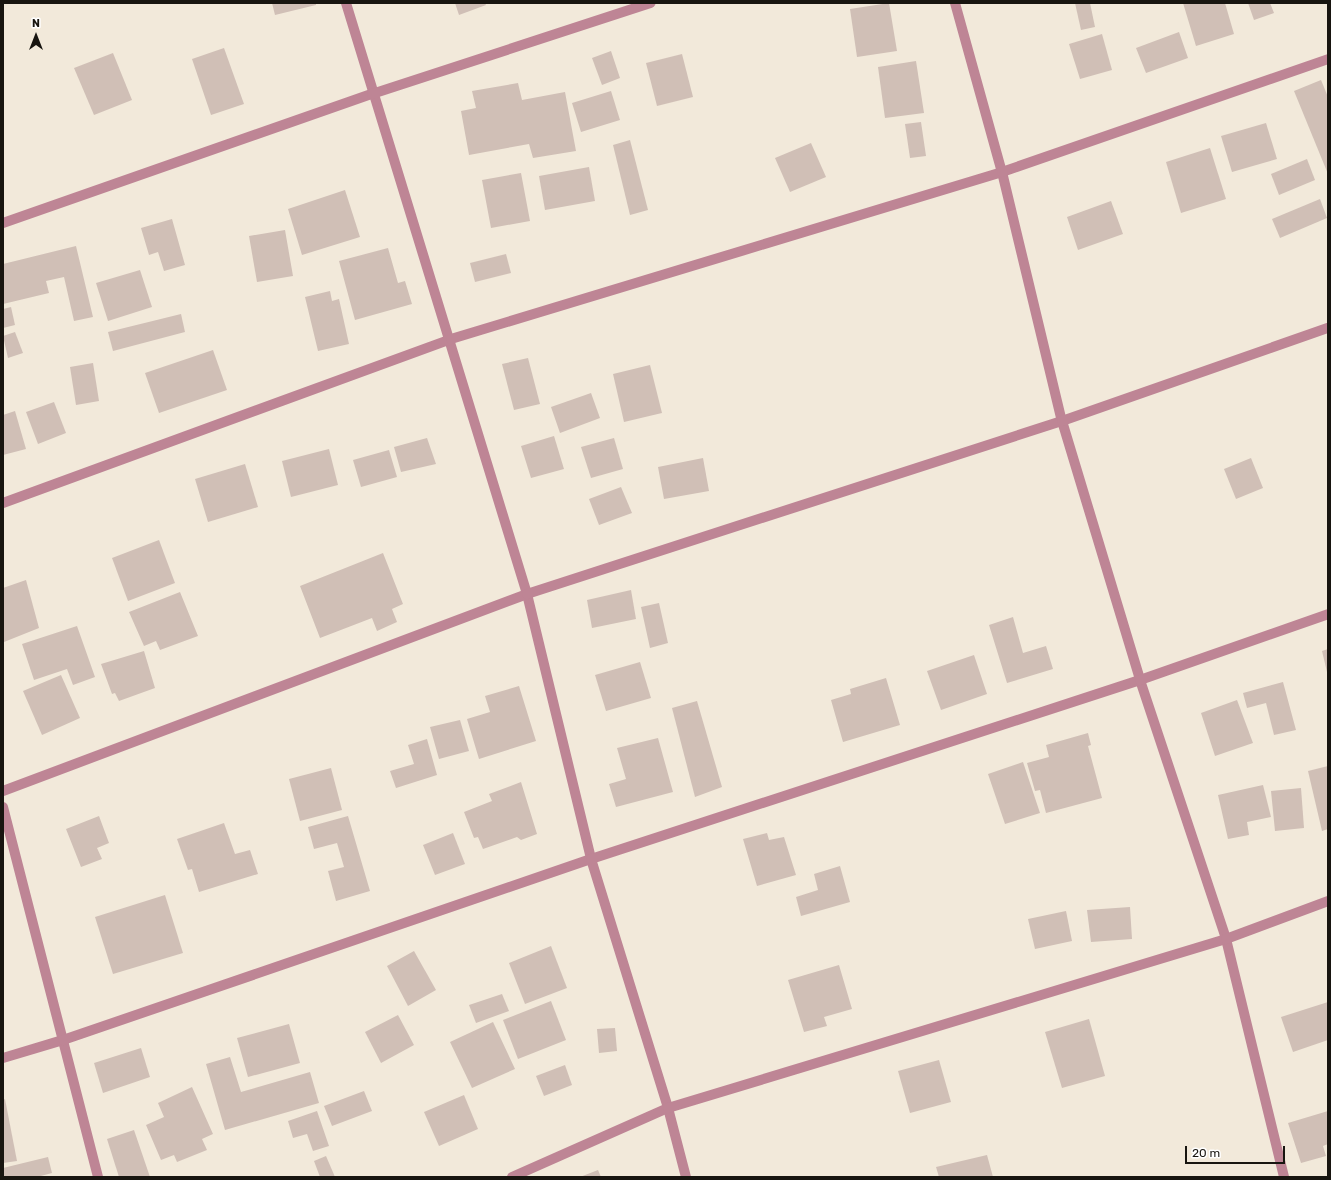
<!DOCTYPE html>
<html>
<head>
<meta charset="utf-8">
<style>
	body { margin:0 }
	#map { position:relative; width:1331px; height:1180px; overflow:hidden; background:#f2e9da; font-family:Rubik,sans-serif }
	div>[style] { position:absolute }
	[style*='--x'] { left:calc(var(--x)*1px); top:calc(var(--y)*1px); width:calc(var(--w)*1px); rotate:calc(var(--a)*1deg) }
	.building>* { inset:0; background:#d0bfb6 }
	.street>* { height:10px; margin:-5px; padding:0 5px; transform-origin:5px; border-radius:5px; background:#be8595 }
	span { translate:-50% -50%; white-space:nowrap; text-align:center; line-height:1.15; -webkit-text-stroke:3.5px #fff; paint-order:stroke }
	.frame { position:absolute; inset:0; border:4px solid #181510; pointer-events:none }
	.north { position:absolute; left:16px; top:16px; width:40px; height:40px; -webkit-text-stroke:3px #fff; paint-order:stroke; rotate:0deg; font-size:11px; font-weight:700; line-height:16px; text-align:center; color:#181510 }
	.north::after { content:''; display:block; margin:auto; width:14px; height:18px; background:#181510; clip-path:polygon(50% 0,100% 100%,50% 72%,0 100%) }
	.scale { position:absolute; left:1185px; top:1146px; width:100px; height:18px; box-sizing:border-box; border:2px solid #181510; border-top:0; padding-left:5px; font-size:12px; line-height:14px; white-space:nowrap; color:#181510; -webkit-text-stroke:3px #fff; paint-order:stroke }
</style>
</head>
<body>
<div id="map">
	<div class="building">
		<i style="clip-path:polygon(272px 3px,316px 3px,316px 5px,275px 15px)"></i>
		<i style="clip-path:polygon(455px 3px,485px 3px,486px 5px,459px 15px)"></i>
		<i style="clip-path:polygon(889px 3px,897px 51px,857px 57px,850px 9px)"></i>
		<i style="clip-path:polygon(1075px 3px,1090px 3px,1095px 27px,1081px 30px)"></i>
		<i style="clip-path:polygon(1183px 3px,1225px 3px,1234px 34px,1196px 46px)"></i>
		<i style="clip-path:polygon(1248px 3px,1270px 3px,1274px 13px,1254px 20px)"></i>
		<i style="clip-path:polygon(1179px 32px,1188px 58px,1146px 73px,1136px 48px)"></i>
		<i style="clip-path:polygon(1102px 34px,1112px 70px,1080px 79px,1069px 44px)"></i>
		<i style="clip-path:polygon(224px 48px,244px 104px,211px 115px,192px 59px)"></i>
		<i style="clip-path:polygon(611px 51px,620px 78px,602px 85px,592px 58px)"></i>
		<i style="clip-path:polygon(113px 53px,132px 100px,94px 115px,74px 68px)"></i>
		<i style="clip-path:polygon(682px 54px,693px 97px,657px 106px,646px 63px)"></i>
		<i style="clip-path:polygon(916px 61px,924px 113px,885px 118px,878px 67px)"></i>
		<i style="clip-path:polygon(1321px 80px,1328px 97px,1328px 174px,1294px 91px)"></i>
		<i style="clip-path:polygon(518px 83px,522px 100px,565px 92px,576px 151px,533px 158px,529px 144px,469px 155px,461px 111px,476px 108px,472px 91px)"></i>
		<i style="clip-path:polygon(611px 91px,620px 120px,581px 132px,572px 103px)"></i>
		<i style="clip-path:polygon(921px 122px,926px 156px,910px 158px,905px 124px)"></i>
		<i style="clip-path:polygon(1266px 123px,1277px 159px,1232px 172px,1221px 136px)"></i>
		<i style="clip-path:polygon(630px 140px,648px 210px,630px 215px,613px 145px)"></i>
		<i style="clip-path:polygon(811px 143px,826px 177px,790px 192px,775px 158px)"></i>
		<i style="clip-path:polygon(1210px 148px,1226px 199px,1181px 213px,1166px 162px)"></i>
		<i style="clip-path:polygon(1307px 159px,1315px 180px,1279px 195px,1271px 174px)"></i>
		<i style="clip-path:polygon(589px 167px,595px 201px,545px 210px,539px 176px)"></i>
		<i style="clip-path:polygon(521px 173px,530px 221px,491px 228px,482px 180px)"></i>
		<i style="clip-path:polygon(345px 190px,360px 237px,302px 255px,288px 209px)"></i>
		<i style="clip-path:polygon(1320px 199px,1327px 218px,1280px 238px,1272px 219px)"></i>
		<i style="clip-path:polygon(1111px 201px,1123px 234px,1078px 250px,1067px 217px)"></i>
		<i style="clip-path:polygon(172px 219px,185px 265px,164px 271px,158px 252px,149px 255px,141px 228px)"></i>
		<i style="clip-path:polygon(285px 230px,293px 276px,257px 282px,249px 236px)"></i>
		<i style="clip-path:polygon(76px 246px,93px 317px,74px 321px,64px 277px,46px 281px,49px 293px,3px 304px,3px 264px)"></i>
		<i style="clip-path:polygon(388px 248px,398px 283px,405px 281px,412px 304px,355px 320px,339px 261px)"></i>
		<i style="clip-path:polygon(506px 254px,511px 273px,475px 282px,470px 263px)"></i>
		<i style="clip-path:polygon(140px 270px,152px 307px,108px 321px,96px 283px)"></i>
		<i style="clip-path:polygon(330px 291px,332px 301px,339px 299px,349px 344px,318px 351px,305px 297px)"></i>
		<i style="clip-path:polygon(11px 307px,15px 325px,3px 328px,3px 309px)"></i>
		<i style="clip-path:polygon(181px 314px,185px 332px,113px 351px,108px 332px)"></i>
		<i style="clip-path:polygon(15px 332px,23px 353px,8px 358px,3px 336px)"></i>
		<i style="clip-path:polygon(213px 350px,227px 390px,159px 413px,145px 373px)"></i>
		<i style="clip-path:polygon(528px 358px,540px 404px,514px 410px,502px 364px)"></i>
		<i style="clip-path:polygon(93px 363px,99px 401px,76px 405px,70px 367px)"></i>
		<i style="clip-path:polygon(650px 365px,662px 413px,624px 422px,613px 374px)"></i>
		<i style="clip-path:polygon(591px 393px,600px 418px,560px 433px,551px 407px)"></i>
		<i style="clip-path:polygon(54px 402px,66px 433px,38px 444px,26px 412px)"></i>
		<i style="clip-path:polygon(15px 411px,26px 449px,3px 455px,3px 415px)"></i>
		<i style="clip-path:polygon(554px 436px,564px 469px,531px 478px,521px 446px)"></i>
		<i style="clip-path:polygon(427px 438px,436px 464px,401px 472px,394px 447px)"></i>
		<i style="clip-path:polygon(614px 438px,623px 469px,591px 478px,581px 447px)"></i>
		<i style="clip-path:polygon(329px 449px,338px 485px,291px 497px,282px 461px)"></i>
		<i style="clip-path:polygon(389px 450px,397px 477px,361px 487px,353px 460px)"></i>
		<i style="clip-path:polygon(703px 458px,709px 491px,664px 499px,658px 467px)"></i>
		<i style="clip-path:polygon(1251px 458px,1263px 488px,1236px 499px,1224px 469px)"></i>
		<i style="clip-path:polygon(245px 464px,258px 507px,208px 522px,195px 479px)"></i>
		<i style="clip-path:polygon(621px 487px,632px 513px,599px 525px,589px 499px)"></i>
		<i style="clip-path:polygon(159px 540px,175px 583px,128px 601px,112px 558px)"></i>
		<i style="clip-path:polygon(383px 553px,403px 604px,392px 609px,397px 622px,377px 631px,372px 618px,320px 638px,300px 586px)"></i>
		<i style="clip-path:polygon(26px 580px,39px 628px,4px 642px,3px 588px)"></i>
		<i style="clip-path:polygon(631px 590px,636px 619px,592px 628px,587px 600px)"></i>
		<i style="clip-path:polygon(180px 592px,198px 636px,160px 650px,156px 641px,144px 646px,129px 612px)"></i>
		<i style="clip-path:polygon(659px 603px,668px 643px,650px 648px,641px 607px)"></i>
		<i style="clip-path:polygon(1013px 617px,1023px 653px,1046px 646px,1053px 669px,1007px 683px,989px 625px)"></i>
		<i style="clip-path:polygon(77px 626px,95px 677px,73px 685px,67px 669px,34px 680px,22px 644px)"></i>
		<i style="clip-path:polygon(1328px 649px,1328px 672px,1327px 672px,1322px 651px)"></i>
		<i style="clip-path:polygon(144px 651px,155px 688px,119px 701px,115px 693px,112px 694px,101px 664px)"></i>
		<i style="clip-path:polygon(974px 655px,987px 694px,941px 710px,927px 671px)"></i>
		<i style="clip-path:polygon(640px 662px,651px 698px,606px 711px,595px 675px)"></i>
		<i style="clip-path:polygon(61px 675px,80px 718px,42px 735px,23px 691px)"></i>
		<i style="clip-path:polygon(886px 678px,900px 725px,843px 742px,831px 700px,851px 694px,850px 689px)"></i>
		<i style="clip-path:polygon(1283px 682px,1296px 730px,1274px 735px,1266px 703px,1247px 708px,1243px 693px)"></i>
		<i style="clip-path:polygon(519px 686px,536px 741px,479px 759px,467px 719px,490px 712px,485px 696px)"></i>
		<i style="clip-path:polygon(1237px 700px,1253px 743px,1215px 756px,1201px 713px)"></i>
		<i style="clip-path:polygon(697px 701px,722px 787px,695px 797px,672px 708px)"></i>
		<i style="clip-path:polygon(460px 720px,469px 751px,439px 759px,430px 727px)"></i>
		<i style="clip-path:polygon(1088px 733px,1091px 745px,1088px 746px,1102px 798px,1046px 813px,1040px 790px,1035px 791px,1027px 763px,1049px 757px,1046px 745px)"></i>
		<i style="clip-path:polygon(658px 738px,673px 792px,616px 807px,609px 784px,626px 779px,617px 748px)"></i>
		<i style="clip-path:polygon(427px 739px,437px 775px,396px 788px,390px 771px,414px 764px,408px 745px)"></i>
		<i style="clip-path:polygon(1023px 762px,1040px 813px,1005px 824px,988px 774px)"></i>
		<i style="clip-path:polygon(1328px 766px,1328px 829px,1322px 831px,1308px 771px)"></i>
		<i style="clip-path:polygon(331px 768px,342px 810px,300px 821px,289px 779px)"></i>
		<i style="clip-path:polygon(521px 782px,537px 834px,521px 840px,517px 837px,483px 849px,478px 837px,474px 838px,464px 812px,492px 801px,489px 794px)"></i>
		<i style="clip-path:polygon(1263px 785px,1271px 817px,1247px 822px,1249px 835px,1228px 839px,1218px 795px)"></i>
		<i style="clip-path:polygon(1301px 788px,1304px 828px,1275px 831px,1271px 791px)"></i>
		<i style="clip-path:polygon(99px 816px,109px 843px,97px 848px,102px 859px,81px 867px,66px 829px)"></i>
		<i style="clip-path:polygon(348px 816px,370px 891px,336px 901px,328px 871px,344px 867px,337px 843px,314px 849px,308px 827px)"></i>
		<i style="clip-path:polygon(224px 823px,235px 854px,250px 850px,258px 874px,199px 892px,192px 869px,188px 870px,177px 839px)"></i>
		<i style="clip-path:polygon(453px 833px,465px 864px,435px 875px,423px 845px)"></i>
		<i style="clip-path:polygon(767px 833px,769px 840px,784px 837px,796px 875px,757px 886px,743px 839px)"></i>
		<i style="clip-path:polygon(840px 866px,850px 902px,801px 916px,796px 897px,818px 890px,814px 874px)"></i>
		<i style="clip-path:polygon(165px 895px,183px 953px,113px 974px,95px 917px)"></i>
		<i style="clip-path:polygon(1130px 907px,1132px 939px,1091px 942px,1087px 910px)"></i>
		<i style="clip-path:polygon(1066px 911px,1072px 941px,1035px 949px,1028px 919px)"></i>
		<i style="clip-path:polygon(551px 946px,567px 988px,525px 1004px,509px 963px)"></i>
		<i style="clip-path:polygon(414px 951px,436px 990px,408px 1006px,387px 966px)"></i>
		<i style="clip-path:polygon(839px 965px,852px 1009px,824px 1017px,827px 1026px,804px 1032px,788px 980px)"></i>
		<i style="clip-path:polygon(502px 994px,509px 1011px,476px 1023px,469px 1005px)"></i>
		<i style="clip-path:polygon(551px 1001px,566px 1040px,518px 1059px,503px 1020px)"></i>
		<i style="clip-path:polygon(1328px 1002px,1328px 1040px,1293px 1052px,1281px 1017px)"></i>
		<i style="clip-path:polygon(398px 1015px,414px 1045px,381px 1063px,365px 1032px)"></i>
		<i style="clip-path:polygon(1089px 1019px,1105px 1076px,1062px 1088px,1045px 1032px)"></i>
		<i style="clip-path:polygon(493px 1022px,515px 1069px,472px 1088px,450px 1042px)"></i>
		<i style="clip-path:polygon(289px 1024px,300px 1063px,248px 1077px,237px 1038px)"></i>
		<i style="clip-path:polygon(615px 1028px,617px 1051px,599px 1053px,597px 1029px)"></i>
		<i style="clip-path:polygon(141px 1048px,150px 1077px,103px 1093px,94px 1063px)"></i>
		<i style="clip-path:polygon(230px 1057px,241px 1092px,310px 1072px,319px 1103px,225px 1130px,206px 1064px)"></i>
		<i style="clip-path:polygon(939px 1060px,951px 1102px,910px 1113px,898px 1071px)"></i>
		<i style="clip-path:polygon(565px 1065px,572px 1085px,544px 1096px,536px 1076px)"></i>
		<i style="clip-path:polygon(192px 1087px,213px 1134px,202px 1139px,207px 1150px,177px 1162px,174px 1155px,161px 1160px,146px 1125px,164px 1117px,158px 1103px)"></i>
		<i style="clip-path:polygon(364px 1091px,372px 1111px,332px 1126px,324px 1106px)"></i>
		<i style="clip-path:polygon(464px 1095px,478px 1129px,439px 1146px,424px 1112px)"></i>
		<i style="clip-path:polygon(5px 1099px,17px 1161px,3px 1163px,3px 1100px)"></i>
		<i style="clip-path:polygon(317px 1111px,329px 1146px,313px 1151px,307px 1134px,293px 1138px,288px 1121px)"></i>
		<i style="clip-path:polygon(1328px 1111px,1328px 1144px,1323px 1146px,1326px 1156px,1301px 1163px,1288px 1123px)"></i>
		<i style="clip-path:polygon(134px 1130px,150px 1177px,119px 1177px,107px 1139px)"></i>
		<i style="clip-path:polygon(987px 1155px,993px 1177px,939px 1177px,936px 1167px)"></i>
		<i style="clip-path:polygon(326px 1156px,335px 1177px,320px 1177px,314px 1161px)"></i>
		<i style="clip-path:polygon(48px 1157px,52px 1173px,37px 1177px,3px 1177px,3px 1168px)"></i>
		<i style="clip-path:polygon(598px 1170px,601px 1177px,580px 1177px)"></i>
	</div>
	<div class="street">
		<i style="--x:346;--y:3;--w:618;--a:72.97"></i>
		<i style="--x:527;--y:594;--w:273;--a:76.4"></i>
		<i style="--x:591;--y:859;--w:261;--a:72.8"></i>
		<i style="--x:668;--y:1108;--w:71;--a:75.4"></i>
		<i style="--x:955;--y:3;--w:175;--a:74.5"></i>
		<i style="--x:1002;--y:172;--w:256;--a:76.5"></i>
		<i style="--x:1062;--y:421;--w:270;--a:73.2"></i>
		<i style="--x:1140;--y:680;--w:273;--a:71.6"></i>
		<i style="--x:1226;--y:939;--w:245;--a:76.3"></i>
		<i style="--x:3;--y:223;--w:391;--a:-19.3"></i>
		<i style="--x:372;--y:94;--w:293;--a:-18.1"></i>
		<i style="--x:3;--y:503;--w:477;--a:-20.1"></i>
		<i style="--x:451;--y:339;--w:576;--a:-16.86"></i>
		<i style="--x:1002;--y:172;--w:345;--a:-19.1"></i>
		<i style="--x:3;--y:791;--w:560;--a:-20.6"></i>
		<i style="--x:527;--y:594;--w:562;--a:-17.92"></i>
		<i style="--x:1062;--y:421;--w:282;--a:-19.3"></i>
		<i style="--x:3;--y:807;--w:382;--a:75.6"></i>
		<i style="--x:3;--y:1058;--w:63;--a:-16.7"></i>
		<i style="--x:63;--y:1040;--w:558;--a:-18.92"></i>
		<i style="--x:591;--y:859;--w:577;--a:-18.06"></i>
		<i style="--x:1140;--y:680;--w:199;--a:-19.3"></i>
		<i style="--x:512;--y:1177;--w:171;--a:-23.9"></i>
		<i style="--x:668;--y:1108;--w:583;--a:-16.85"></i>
		<i style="--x:1226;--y:939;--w:109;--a:-20.4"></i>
	</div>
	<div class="frame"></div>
	<div class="north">N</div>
	<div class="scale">20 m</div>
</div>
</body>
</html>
